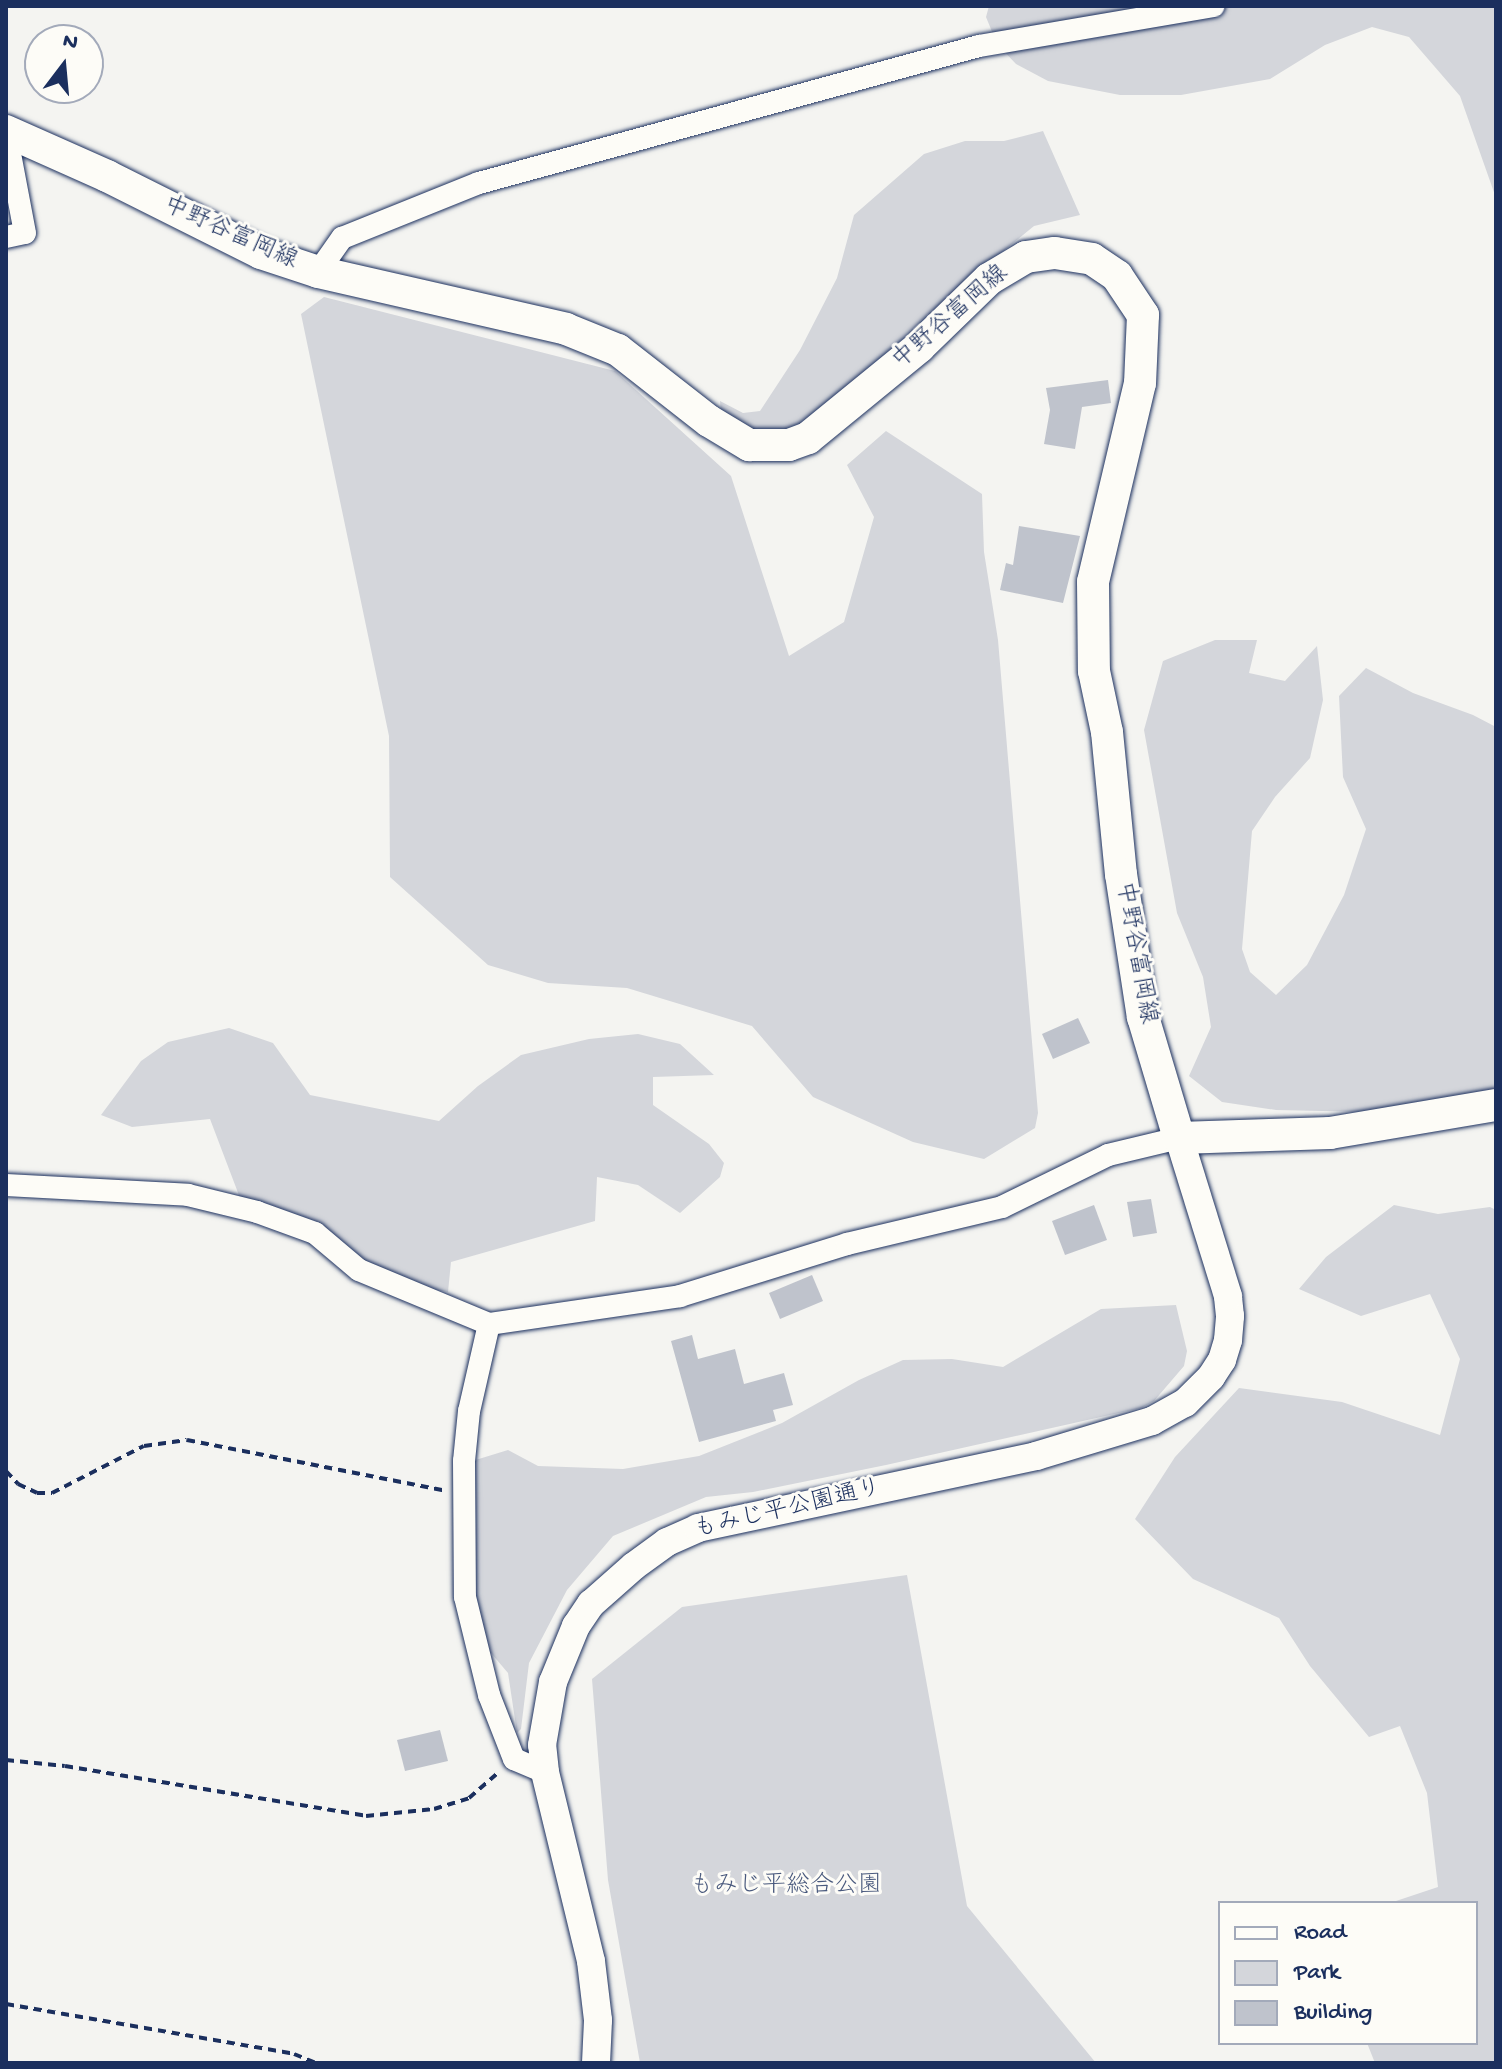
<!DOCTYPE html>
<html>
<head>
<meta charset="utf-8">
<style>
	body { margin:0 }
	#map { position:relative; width:1502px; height:2069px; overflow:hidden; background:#f4f4f1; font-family:"Gochi Hand","Klee One",sans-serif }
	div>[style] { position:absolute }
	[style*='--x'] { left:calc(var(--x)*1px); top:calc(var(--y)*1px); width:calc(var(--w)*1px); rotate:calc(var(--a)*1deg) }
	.green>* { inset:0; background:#d4d6db }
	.building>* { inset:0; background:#bfc3cc }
	.path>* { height:4px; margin-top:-2px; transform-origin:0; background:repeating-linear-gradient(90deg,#1b2f5e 0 8px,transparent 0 14px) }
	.roads { filter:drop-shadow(0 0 2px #1b2f5e) drop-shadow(0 0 2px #1b2f5e) }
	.minor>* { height:22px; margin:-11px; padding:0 11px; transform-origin:11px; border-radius:11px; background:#fdfcf7 }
	.tertiary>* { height:28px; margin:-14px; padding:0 14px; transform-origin:14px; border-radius:14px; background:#fdfcf7 }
	.secondary>* { height:32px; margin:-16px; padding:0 16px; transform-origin:16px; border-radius:16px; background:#fdfcf7 }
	span { translate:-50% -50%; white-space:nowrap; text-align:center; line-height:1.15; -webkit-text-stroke:6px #fdfcf7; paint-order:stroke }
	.street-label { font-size:24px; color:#1b2f5e }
	.park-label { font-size:24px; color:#49597d }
	.frame { position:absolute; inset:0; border:8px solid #1b2f5e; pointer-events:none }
	.legend { position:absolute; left:1218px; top:1901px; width:260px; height:144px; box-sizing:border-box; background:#fdfcf7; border:2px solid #a3aaba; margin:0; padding:10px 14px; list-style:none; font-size:24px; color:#1b2f5e }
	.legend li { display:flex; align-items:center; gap:16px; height:40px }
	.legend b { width:40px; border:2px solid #a3aaba }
	.north { position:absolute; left:24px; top:24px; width:80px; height:80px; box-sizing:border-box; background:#fdfcf7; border:2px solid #a3aaba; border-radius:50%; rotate:16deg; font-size:22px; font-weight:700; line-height:32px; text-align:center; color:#1b2f5e }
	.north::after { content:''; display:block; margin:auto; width:28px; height:36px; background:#1b2f5e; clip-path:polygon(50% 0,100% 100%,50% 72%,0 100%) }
</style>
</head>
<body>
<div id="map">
	<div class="green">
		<i style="clip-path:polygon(989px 6px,1496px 6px,1496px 198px,1460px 96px,1409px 37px,1372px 27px,1325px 45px,1270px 79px,1181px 95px,1120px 95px,1048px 81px,1016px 64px,997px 44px,986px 17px)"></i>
		<i style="clip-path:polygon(1043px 131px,1080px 215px,1034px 226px,970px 278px,818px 416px,777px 435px,752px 432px,721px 413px,720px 401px,743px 413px,760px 411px,800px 350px,837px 278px,854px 215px,924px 154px,965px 141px,1004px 141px)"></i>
		<i style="clip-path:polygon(324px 297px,615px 371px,731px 476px,789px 656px,844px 622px,874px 517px,847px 465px,886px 431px,982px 494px,984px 552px,998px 640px,1038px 1113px,1035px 1128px,984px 1159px,913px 1142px,813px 1097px,752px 1026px,627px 988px,548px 983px,488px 965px,390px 877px,389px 736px,301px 314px)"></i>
		<i style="clip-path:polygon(1215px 640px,1257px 640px,1249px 673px,1285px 681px,1317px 646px,1323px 700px,1310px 758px,1275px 797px,1252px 831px,1242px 949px,1250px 972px,1276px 995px,1307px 965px,1344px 895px,1366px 829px,1343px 777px,1339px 696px,1366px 668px,1413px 693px,1473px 715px,1496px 727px,1496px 1093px,1369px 1112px,1276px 1110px,1222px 1102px,1189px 1076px,1211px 1027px,1203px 977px,1177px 913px,1144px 730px,1163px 661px)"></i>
		<i style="clip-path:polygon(229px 1028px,273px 1043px,310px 1095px,439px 1121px,478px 1086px,521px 1055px,589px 1039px,638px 1034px,680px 1044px,714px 1075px,653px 1077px,653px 1105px,709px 1144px,724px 1163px,720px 1177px,680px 1213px,638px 1185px,597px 1177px,595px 1221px,451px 1262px,448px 1292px,409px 1285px,351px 1255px,318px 1222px,240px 1198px,210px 1119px,132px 1127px,101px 1115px,141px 1061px,168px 1042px)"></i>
		<i style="clip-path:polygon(1394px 1205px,1438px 1214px,1490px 1207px,1496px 1210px,1496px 2063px,1375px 2063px,1367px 2043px,1476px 2043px,1476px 1903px,1390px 1903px,1438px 1887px,1427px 1793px,1400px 1726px,1369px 1737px,1310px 1666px,1279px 1618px,1193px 1579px,1135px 1519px,1175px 1457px,1239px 1388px,1342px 1402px,1440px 1435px,1460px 1359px,1430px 1294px,1361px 1316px,1299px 1289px,1326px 1257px)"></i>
		<i style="clip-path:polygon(1176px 1305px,1187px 1351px,1184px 1366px,1154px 1401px,1141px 1408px,886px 1465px,753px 1492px,706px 1497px,613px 1536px,567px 1590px,529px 1663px,521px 1729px,517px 1733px,508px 1673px,485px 1646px,471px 1596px,469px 1462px,508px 1450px,538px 1466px,623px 1469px,699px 1456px,782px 1423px,859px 1380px,903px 1360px,952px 1359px,1003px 1367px,1101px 1309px)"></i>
		<i style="clip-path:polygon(907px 1575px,967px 1906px,1096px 2063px,640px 2063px,608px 1880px,592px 1679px,682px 1607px)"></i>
	</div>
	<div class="building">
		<i style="clip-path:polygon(1108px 380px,1111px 403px,1082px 407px,1075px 449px,1044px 444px,1050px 410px,1046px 388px)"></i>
		<i style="clip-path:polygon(1019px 526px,1080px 536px,1063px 603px,1000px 590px,1006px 563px,1013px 565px)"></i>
		<i style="clip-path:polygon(1078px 1018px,1090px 1043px,1053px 1059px,1042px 1034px)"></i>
		<i style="clip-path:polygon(1151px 1199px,1157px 1233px,1133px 1237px,1127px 1202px)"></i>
		<i style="clip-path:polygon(1094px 1205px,1107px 1240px,1065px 1255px,1052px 1221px)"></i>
		<i style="clip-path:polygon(812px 1275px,823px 1301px,780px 1319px,769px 1293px)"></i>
		<i style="clip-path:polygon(692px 1335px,698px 1359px,735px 1349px,744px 1384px,784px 1373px,793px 1405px,773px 1410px,776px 1421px,699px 1442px,671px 1341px)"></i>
		<i style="clip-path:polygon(440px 1730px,448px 1761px,405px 1771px,397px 1740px)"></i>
	</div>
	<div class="path">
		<i style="--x:6;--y:1471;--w:18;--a:47"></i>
		<i style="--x:18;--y:1484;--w:21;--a:25"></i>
		<i style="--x:37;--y:1493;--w:15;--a:0"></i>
		<i style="--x:52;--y:1493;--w:103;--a:-27.1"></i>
		<i style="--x:144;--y:1446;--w:43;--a:-7.9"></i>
		<i style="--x:187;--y:1440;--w:261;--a:11.1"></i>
		<i style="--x:6;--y:1760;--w:59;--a:5.8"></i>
		<i style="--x:65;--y:1766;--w:305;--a:9.4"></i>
		<i style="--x:366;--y:1816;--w:68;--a:-5.9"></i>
		<i style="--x:434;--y:1809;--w:37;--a:-17"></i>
		<i style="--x:469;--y:1798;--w:40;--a:-41"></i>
		<i style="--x:6;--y:2004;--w:292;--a:9.8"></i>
		<i style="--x:294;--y:2054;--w:24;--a:22"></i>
	</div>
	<div class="roads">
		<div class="minor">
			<i style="--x:6;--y:237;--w:19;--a:-12"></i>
			<i style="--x:25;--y:233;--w:103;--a:-100.7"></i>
			<i style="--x:318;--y:272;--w:42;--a:-54.8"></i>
			<i style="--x:342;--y:238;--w:148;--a:-21.9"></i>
			<i style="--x:479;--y:183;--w:518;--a:-15.32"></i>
			<i style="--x:979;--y:46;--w:238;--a:-9.7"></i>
			<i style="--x:6;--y:1185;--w:182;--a:3.1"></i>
			<i style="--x:188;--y:1195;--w:71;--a:13.8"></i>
			<i style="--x:257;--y:1212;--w:62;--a:19.9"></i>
			<i style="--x:315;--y:1233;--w:57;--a:40.1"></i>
			<i style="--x:359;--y:1270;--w:141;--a:22.6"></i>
			<i style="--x:489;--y:1324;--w:193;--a:-8.3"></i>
			<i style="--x:680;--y:1296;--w:175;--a:-17.3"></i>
			<i style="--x:847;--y:1244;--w:159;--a:-13.4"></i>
			<i style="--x:1002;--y:1207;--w:118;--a:-26.1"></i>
			<i style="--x:1108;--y:1155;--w:73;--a:-13.5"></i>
			<i style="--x:489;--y:1324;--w:89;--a:102.9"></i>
			<i style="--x:469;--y:1411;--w:50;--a:95.7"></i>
			<i style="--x:464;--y:1461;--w:136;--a:89.6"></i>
			<i style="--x:465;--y:1597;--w:101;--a:76.2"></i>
			<i style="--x:489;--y:1695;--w:69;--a:68.7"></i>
			<i style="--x:514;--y:1759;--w:34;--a:23"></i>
		</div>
		<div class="tertiary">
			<i style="--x:596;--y:2063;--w:43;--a:-87.3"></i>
			<i style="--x:598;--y:2020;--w:59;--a:-96.8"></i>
			<i style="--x:591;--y:1961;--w:195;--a:-103.7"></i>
			<i style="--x:545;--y:1772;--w:27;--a:-96"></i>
			<i style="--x:542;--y:1745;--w:64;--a:-80.1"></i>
			<i style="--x:553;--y:1682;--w:61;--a:-67.7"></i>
			<i style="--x:576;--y:1626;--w:27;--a:-56"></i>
			<i style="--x:591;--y:1604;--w:57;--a:-41.5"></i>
			<i style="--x:634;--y:1566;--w:41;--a:-36"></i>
			<i style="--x:667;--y:1542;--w:34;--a:-24"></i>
			<i style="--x:698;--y:1528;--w:346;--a:-12"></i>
			<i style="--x:1036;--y:1456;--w:121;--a:-16.8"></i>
			<i style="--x:1152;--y:1421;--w:38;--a:-29"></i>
			<i style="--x:1185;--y:1403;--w:37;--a:-45"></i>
			<i style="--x:1211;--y:1377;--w:20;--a:-57"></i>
			<i style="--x:1222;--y:1360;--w:21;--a:-73"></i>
			<i style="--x:1228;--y:1340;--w:24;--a:-85"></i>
			<i style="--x:1230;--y:1316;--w:20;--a:-96"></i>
			<i style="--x:1228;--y:1296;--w:165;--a:-107.2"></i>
		</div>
		<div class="secondary">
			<i style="--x:6;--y:131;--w:111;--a:24"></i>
			<i style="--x:107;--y:176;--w:172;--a:26.6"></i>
			<i style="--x:261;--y:253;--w:60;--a:18.4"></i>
			<i style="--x:318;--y:272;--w:254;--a:12.9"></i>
			<i style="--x:566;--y:329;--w:56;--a:22"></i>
			<i style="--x:618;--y:350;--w:115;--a:38"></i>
			<i style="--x:709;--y:421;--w:47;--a:31"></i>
			<i style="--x:749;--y:445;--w:40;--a:0"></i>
			<i style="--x:789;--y:445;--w:20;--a:-20"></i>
			<i style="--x:808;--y:438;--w:144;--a:-39.3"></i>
			<i style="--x:919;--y:347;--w:98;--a:-44.2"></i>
			<i style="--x:989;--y:279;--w:43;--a:-30.7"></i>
			<i style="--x:1026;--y:257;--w:29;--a:-8"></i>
			<i style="--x:1055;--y:253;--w:37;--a:9"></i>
			<i style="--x:1092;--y:259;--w:30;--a:34"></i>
			<i style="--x:1117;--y:276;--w:47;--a:56.3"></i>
			<i style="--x:1143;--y:315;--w:68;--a:92.5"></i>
			<i style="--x:1140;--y:383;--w:204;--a:103.3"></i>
			<i style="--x:1093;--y:582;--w:89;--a:89.4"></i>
			<i style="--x:1094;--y:671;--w:62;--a:78"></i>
			<i style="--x:1107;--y:732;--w:143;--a:84.4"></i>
			<i style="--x:1121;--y:874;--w:145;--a:81.3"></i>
			<i style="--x:1143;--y:1017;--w:126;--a:73.4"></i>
			<i style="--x:1179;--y:1138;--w:151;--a:-1.9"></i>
			<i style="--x:1330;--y:1133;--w:168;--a:-9.6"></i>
		</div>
	</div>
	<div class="street-label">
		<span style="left:230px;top:234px;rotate:24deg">中野谷富岡線</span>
		<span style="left:951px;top:318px;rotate:-41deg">中野谷富岡線</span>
		<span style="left:1135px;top:953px;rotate:80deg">中野谷富岡線</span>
		<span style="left:788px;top:1510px;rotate:-13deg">もみじ平公園通り</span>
	</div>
	<div class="park-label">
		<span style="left:786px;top:1887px">もみじ平総合公園</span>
	</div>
	<div class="frame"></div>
	<ul class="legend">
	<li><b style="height:10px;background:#fdfcf7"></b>Road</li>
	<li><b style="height:22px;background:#d4d6db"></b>Park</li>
	<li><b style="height:22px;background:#bfc3cc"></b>Building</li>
	</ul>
	<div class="north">N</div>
</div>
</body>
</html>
